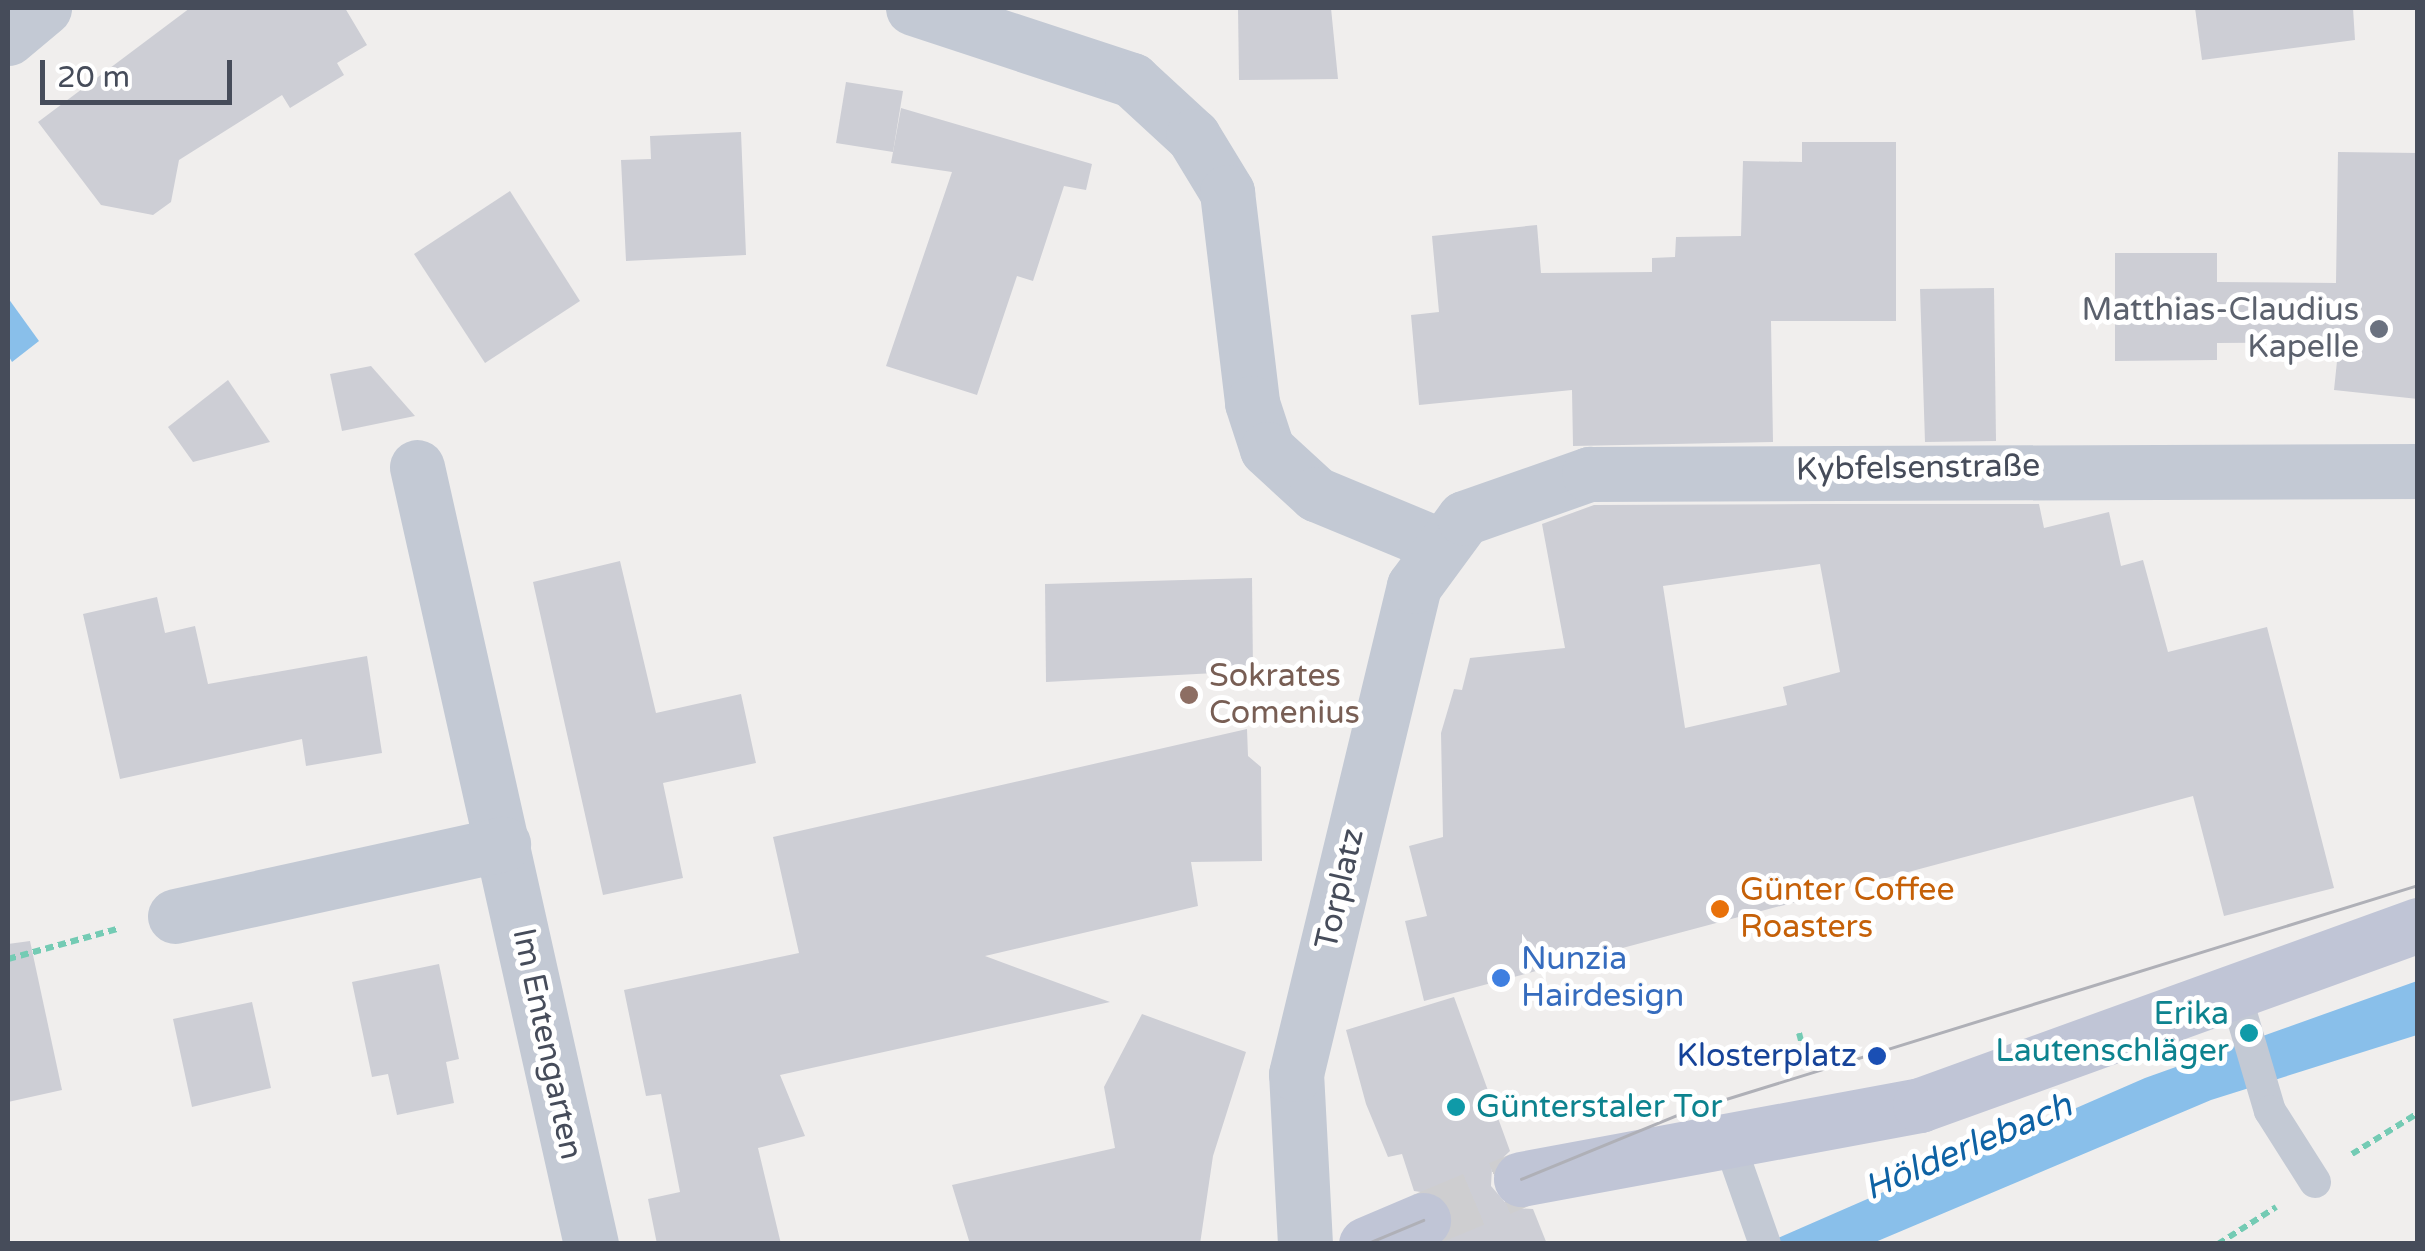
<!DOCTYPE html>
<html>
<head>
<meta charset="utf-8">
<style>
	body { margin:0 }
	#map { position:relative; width:2425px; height:1251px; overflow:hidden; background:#f0eeed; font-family:"Varela Round",sans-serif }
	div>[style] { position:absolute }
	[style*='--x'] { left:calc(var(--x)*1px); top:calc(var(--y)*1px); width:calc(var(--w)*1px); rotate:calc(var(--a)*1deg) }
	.water>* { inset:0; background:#89bfea }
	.building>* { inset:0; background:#cdced5 }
	.secondary-tunnel>* { height:55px; margin-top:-27.5px; transform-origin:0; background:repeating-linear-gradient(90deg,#ceced0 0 55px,transparent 0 83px) }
	.path>* { height:6px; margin-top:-3px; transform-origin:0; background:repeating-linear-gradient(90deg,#74cbb4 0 8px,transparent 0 13px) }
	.lane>* { height:32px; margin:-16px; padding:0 16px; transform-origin:16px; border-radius:16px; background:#c3c9d4 }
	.street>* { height:55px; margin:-27.5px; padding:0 27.5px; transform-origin:27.5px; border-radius:27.5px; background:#c3c9d4 }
	.secondary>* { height:55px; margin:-27.5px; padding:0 27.5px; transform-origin:27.5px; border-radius:27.5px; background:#c0c5d6 }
	.tram>* { height:2.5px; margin:-1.25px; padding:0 1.25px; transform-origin:1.25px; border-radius:1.25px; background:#afb0b7 }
	.dots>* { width:28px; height:28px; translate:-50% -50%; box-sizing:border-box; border:5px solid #fff; border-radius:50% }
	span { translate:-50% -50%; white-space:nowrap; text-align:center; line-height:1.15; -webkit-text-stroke:10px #fff; paint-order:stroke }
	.worship-label { font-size:32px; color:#5b616d }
	.right { translate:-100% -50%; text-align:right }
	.street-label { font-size:32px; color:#464c5a }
	.education-label { font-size:32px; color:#785e54 }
	.left { translate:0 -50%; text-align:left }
	.food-label { font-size:32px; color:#c56008 }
	.shop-label { font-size:32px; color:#366cbe }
	.culture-label { font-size:32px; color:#0d838f }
	.transit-label { font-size:32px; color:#164399 }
	.water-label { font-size:35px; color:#0e62a4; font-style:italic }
	.frame { position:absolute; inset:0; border:10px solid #464c5a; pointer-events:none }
	.scale { position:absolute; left:40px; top:60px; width:192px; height:45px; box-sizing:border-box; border:5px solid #464c5a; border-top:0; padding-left:12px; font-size:30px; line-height:35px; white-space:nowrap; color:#464c5a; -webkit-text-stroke:8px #fff; paint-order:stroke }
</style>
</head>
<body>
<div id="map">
	<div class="water">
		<i style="clip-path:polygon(8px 298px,39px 341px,12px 362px,8px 355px)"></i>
		<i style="clip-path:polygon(2417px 981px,2417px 1035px,2211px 1100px,1873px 1243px,1764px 1244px,2145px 1078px)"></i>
	</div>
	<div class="building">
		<i style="clip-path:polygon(190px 8px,345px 8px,367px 45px,337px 63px,344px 75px,290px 108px,282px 95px,179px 160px,171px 202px,153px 215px,101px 205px,38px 122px)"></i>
		<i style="clip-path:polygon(1238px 8px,1331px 8px,1338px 79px,1239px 80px)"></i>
		<i style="clip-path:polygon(2195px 8px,2353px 8px,2355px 40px,2202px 60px)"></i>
		<i style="clip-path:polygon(846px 82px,903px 91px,893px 152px,836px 143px)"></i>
		<i style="clip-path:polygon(901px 108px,1092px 164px,1086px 190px,1064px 186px,1033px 281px,1017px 276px,977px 395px,886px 366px,952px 172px,891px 163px)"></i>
		<i style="clip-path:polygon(741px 132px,746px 255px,626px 261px,621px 160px,651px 159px,650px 136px)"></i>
		<i style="clip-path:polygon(1802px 142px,1896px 142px,1896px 321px,1771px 321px,1773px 442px,1573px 446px,1572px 390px,1419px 405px,1411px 315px,1439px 312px,1432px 236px,1537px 225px,1541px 273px,1652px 272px,1652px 258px,1675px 257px,1676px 237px,1741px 236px,1743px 161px,1802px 162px)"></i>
		<i style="clip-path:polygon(2338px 152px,2418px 153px,2418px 399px,2334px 390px,2339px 342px,2217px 343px,2217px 360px,2115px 361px,2115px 253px,2217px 253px,2217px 282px,2336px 283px)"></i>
		<i style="clip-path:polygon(510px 191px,580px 301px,485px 363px,414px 254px)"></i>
		<i style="clip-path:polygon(1994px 288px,1996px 441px,1925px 442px,1920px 289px)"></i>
		<i style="clip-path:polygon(371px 366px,415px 416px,342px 431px,330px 374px)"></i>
		<i style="clip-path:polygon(228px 380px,270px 442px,193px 462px,168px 427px)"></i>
		<i style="clip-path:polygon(evenodd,1816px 504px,2039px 504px,2044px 528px,2109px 512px,2121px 566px,2143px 560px,2168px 652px,2267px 627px,2334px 888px,2224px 916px,2193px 796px,1424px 1001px,1405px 921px,1427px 916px,1409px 846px,1443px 837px,1441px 733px,1454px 689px,1462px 690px,1470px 658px,1565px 648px,1542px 524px,1594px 505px,1816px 504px,1820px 564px,1840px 672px,1783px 687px,1787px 705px,1685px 728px,1663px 586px,1820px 564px)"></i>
		<i style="clip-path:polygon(620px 561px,656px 713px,741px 694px,756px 763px,663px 783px,683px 878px,603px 895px,533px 582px)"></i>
		<i style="clip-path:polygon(1252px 578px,1253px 671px,1046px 682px,1045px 584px)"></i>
		<i style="clip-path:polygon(157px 597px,165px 633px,195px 626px,208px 684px,367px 656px,382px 753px,306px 766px,302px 739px,120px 779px,83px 614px)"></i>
		<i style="clip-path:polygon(1247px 729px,1248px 756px,1261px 767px,1262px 861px,1191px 862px,1198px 906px,985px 956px,1110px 1002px,780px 1075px,805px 1136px,758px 1148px,781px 1244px,657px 1244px,648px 1199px,680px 1192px,661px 1094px,646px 1096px,624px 990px,799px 953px,773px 837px)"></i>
		<i style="clip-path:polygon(30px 941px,62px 1090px,8px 1102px,8px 944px)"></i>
		<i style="clip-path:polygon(439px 964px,459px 1059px,446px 1062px,454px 1103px,397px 1115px,388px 1074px,372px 1077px,352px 982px)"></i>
		<i style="clip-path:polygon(1454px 997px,1510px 1151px,1492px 1168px,1491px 1186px,1510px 1208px,1533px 1209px,1547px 1244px,1442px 1244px,1451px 1207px,1441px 1195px,1414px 1191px,1402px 1154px,1388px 1157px,1366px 1104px,1346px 1030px)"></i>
		<i style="clip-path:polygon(252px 1002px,271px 1088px,192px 1107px,173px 1019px)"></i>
		<i style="clip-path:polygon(1142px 1014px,1246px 1052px,1213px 1156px,1200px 1244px,970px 1244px,952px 1185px,1115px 1148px,1104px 1087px)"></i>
	</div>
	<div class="secondary-tunnel">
		<i style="--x:1423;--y:1220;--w:106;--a:-22.7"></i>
	</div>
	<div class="path">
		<i style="--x:8;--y:959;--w:113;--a:-15.4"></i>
		<i style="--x:1799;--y:1033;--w:31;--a:75"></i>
		<i style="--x:2352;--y:1154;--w:78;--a:-31.8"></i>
		<i style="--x:2218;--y:1244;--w:69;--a:-32.5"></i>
	</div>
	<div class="lane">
		<i style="--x:2234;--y:989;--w:127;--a:73.6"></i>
		<i style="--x:2270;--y:1111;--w:84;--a:57.6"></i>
		<i style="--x:1729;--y:1142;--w:108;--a:70.6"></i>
	</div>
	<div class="street">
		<i style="--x:913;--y:8;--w:231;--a:18.2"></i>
		<i style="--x:1132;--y:80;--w:83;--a:42.6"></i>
		<i style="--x:1193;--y:136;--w:66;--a:58.7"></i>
		<i style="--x:1227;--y:192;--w:212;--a:83.2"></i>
		<i style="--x:1252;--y:403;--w:48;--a:71.9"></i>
		<i style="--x:1267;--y:449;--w:67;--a:42.6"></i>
		<i style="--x:1316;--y:494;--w:131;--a:22.5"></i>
		<i style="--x:8;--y:38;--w:47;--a:-39.8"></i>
		<i style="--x:417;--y:467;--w:796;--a:77.38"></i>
		<i style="--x:175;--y:916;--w:336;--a:-12.4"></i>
		<i style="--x:1305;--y:1244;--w:170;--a:-93"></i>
		<i style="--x:1296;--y:1074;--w:502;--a:-76.41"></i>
		<i style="--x:1414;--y:586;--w:84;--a:-53.7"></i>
		<i style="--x:1464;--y:518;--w:133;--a:-19.4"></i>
		<i style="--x:1589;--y:474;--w:829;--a:-0.21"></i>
	</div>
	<div class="secondary">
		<i style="--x:1521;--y:1179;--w:406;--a:-10.5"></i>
		<i style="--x:1920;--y:1105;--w:530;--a:-19.87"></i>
		<i style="--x:1366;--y:1244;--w:62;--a:-22.8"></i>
	</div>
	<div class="tram">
		<i style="--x:1521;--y:1179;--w:179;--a:-22.3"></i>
		<i style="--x:1687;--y:1111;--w:765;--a:-17.18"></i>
		<i style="--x:1366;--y:1244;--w:62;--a:-22.8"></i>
	</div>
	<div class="dots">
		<i style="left:2379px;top:329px;background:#6b7280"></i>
		<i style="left:1189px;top:695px;background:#8d6e63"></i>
		<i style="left:1720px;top:909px;background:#e8710a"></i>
		<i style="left:1501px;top:978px;background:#3f7fe0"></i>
		<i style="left:2249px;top:1033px;background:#0f9aa8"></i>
		<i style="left:1877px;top:1056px;background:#1a4fb4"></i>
		<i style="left:1456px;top:1107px;background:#0f9aa8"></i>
	</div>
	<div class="worship-label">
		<span class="right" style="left:2359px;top:329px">Matthias-Claudius<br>Kapelle</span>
	</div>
	<div class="street-label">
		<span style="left:1918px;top:468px;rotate:-1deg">Kybfelsenstraße</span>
		<span style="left:1340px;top:889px;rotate:-77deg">Torplatz</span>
		<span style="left:547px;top:1044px;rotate:78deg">Im Entengarten</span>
	</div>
	<div class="education-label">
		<span class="left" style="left:1209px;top:695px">Sokrates<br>Comenius</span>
	</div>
	<div class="food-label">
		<span class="left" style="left:1740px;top:909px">Günter Coffee<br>Roasters</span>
	</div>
	<div class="shop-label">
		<span class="left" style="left:1521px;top:978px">Nunzia<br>Hairdesign</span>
	</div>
	<div class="culture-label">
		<span class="right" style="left:2229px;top:1033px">Erika<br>Lautenschläger</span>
		<span class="left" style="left:1476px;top:1107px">Günterstaler Tor</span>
	</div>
	<div class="transit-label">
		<span class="right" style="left:1857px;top:1056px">Klosterplatz</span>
	</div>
	<div class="water-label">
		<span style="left:1968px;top:1147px;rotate:-23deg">Hölderlebach</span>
	</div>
	<div class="frame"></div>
	<div class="scale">20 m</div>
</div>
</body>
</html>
